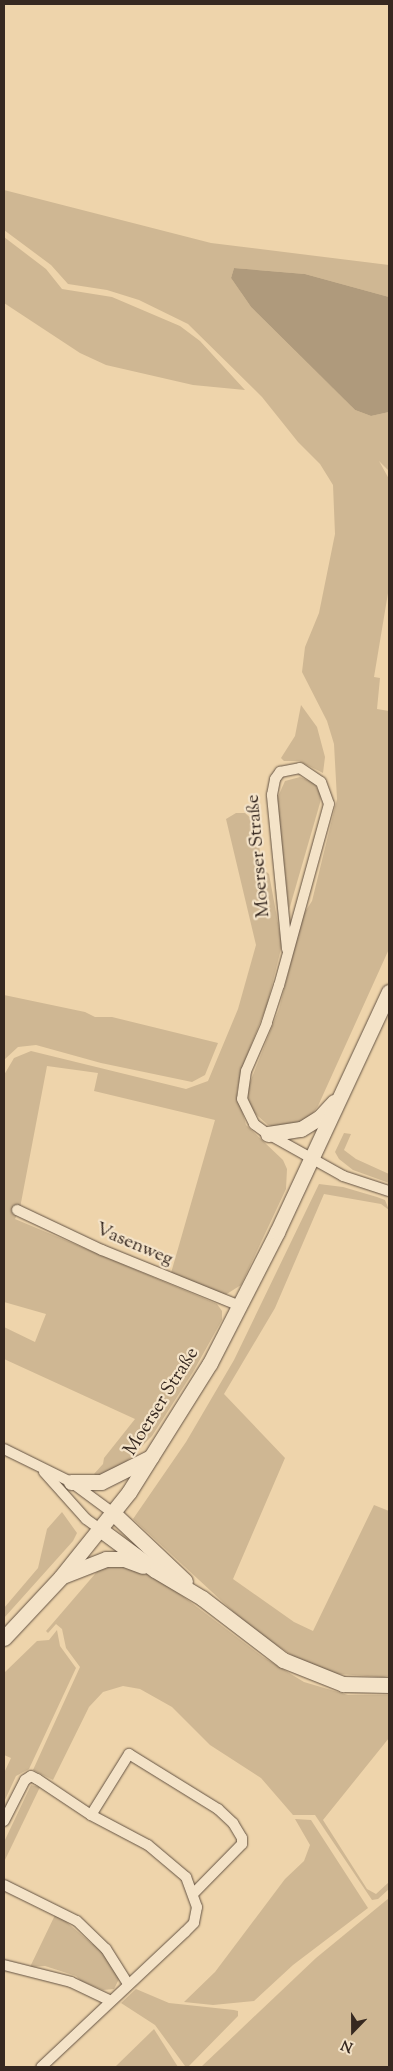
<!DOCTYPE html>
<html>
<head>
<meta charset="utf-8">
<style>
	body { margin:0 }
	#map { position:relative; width:393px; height:2071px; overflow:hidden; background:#eed4ab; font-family:"Sorts Mill Goudy",serif }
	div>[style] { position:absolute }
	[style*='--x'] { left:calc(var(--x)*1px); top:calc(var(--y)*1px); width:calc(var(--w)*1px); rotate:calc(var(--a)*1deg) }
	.green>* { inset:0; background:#cfb793 }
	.water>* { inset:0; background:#af9a7c }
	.roads { filter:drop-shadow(0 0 1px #645343) drop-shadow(0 0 1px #645343) }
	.street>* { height:10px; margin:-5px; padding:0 5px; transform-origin:5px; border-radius:5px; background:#f4e3c8 }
	.secondary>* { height:15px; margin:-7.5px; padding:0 7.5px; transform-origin:7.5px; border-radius:7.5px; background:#f4e3c8 }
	span { translate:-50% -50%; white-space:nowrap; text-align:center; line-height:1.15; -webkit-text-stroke:4.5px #f4e3c8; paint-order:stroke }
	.street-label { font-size:19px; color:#362820 }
	.frame { position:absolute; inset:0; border:5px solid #362820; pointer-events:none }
	.north { position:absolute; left:328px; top:2006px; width:50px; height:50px; -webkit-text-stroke:4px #f4e3c8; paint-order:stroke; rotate:202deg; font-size:14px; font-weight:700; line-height:20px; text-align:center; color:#362820 }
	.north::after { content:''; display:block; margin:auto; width:18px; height:22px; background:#362820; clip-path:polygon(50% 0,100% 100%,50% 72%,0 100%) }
</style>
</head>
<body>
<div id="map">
	<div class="green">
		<i style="clip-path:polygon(4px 190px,211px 243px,389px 265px,389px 297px,305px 274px,234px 268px,231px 278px,251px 307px,355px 410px,371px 416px,389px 412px,389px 471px,379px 461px,389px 479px,389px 587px,374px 677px,380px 678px,377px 709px,389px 711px,389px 949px,318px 1106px,307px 1121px,278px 1128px,268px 1125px,250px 1109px,247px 1090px,279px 1009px,303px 915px,312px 901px,337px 799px,334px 744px,327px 721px,302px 672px,305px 647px,319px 613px,335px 534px,333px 485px,320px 464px,298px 442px,262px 397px,188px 324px,139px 300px,107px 290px,68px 284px,51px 265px,4px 230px)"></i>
		<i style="clip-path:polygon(4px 237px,46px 269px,62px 289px,112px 297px,180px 326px,200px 341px,245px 390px,193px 385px,106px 365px,80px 353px,4px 303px)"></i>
		<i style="clip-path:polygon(301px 705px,317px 727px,325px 757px,323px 773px,299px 761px,284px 761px,281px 758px,295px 736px)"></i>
		<i style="clip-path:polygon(300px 777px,314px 783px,321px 795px,320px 803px,289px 910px,277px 799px,285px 781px)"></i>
		<i style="clip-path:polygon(236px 813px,245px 813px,255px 822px,263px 869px,269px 874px,282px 945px,267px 1005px,242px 1068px,237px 1092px,246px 1125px,283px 1160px,287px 1169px,286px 1189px,241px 1285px,222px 1297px,171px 1273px,215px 1120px,94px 1091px,98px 1073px,47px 1066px,20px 1208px,15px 1219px,217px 1304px,222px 1311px,222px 1320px,193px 1372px,152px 1436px,120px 1468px,98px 1477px,94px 1474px,103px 1464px,104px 1458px,135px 1419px,4px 1359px,4px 1327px,35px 1342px,46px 1314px,4px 1302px,4px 1075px,14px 1058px,31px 1051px,186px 1089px,208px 1081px,238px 1009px,256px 945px,226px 819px)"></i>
		<i style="clip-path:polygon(4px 995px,85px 1012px,95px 1017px,112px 1017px,218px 1043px,205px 1075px,192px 1082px,101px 1063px,36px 1045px,18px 1047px,4px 1060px)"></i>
		<i style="clip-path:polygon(344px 1133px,351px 1134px,344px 1150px,356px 1159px,389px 1174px,389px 1183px,353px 1170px,339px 1159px,335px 1152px)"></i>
		<i style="clip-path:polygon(319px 1184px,343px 1187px,377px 1197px,385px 1200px,389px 1210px,381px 1204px,324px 1194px,275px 1308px,224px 1394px,285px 1458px,233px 1579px,294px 1622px,313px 1631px,374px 1505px,389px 1511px,389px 1676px,383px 1677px,337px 1674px,299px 1660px,251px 1628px,133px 1519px,186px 1442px,234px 1360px)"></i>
		<i style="clip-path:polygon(62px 1512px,77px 1533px,73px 1541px,4px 1618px,4px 1608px,38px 1568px,47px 1529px)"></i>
		<i style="clip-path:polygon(109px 1564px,137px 1566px,164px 1582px,263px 1657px,304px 1682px,348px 1695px,389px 1695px,389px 1738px,323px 1820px,367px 1889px,376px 1894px,389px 1882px,389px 1889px,378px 1899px,372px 1900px,315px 1815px,293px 1815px,261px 1778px,210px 1745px,172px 1707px,140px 1689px,123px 1686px,103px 1692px,89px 1707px,53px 1780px,33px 1770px,80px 1667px,66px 1648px,62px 1629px,56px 1624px,48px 1633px,46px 1631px,101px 1567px)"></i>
		<i style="clip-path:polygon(57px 1630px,60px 1646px,76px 1668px,29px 1769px,16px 1776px,4px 1802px,4px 1773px,11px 1758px,4px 1755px,4px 1673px,37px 1641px,49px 1640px)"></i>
		<i style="clip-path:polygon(31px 1785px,40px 1787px,4px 1862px,4px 1842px)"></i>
		<i style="clip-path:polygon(295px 1819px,311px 1820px,368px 1908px,293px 1965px,254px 2001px,213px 2005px,184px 2002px,215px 1972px,285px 1879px,304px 1861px,310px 1845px)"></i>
		<i style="clip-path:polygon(389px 1898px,389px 2067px,201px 2067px,316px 1958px)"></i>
		<i style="clip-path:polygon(56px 1913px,92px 1944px,98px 1945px,119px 1979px,114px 1989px,103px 1990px,81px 1981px,76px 1976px,45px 1966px,30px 1967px)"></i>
		<i style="clip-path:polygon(136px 1989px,169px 2003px,234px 2010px,238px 2011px,238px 2016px,189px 2066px,185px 2066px,155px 2025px,121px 2003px)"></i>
		<i style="clip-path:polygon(154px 2029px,178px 2067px,115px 2067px)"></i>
	</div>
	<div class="water">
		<i style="clip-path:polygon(234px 268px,305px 274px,389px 297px,389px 412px,371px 416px,355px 410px,251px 307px,231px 278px)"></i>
	</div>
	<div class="roads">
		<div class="street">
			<i style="--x:287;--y:949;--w:155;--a:-95.6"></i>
			<i style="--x:272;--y:795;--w:16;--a:-79"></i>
			<i style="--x:275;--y:779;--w:9;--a:-54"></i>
			<i style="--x:280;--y:772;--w:20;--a:-11"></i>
			<i style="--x:300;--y:768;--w:25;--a:34"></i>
			<i style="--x:321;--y:782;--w:23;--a:70"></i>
			<i style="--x:329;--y:804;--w:188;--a:105.4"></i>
			<i style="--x:279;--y:985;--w:40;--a:108"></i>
			<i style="--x:267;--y:1023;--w:52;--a:113.6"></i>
			<i style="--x:246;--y:1071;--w:28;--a:98"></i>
			<i style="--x:242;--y:1099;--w:28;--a:64"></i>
			<i style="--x:254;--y:1124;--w:17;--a:36"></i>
			<i style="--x:268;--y:1134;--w:86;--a:29.2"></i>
			<i style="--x:343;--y:1176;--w:48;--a:18.1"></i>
			<i style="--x:17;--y:1210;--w:94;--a:25.2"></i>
			<i style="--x:102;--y:1250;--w:149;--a:22.1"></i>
			<i style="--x:4;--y:1449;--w:75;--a:26.2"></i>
			<i style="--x:71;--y:1482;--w:52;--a:36.4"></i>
			<i style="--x:44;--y:1472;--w:63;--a:48.2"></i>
			<i style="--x:86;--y:1519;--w:19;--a:36"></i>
			<i style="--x:91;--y:1815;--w:72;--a:-58.1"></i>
			<i style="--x:129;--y:1754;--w:105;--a:31.7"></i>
			<i style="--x:218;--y:1809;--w:21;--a:43"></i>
			<i style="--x:233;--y:1823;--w:17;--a:59"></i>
			<i style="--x:242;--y:1838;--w:6;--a:90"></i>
			<i style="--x:242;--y:1844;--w:69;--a:134.4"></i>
			<i style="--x:4;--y:1821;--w:46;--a:-62.9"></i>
			<i style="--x:25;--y:1780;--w:7;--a:-34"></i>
			<i style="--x:31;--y:1776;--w:7;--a:27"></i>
			<i style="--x:37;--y:1779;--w:65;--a:33.7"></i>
			<i style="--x:91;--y:1815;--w:64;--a:27.8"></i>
			<i style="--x:148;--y:1845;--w:50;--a:40.1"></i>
			<i style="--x:186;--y:1877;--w:32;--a:70"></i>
			<i style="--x:197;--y:1907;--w:16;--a:101"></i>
			<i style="--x:194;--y:1923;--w:13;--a:135"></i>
			<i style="--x:185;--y:1932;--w:197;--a:136.8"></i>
			<i style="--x:4;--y:1885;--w:81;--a:26.3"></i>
			<i style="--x:77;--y:1921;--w:40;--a:44"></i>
			<i style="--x:106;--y:1949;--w:41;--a:57.8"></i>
			<i style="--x:4;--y:1965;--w:69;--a:14.2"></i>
			<i style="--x:71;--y:1982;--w:44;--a:25.4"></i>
		</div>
		<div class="secondary">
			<i style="--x:268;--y:1134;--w:33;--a:-9"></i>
			<i style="--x:301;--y:1129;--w:22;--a:-32"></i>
			<i style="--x:320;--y:1117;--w:21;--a:-47"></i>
			<i style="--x:71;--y:1482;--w:30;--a:0"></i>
			<i style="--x:101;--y:1482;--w:56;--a:-26.6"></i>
			<i style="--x:113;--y:1513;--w:99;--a:43.4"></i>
			<i style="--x:101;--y:1530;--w:67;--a:36.5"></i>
			<i style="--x:155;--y:1570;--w:55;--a:30.8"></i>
			<i style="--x:202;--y:1598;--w:102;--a:37.4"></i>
			<i style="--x:283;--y:1660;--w:65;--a:21.8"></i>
			<i style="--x:343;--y:1684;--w:46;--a:1.2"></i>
			<i style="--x:65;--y:1575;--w:44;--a:-21.3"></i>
			<i style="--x:106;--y:1559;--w:18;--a:0"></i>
			<i style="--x:124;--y:1559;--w:20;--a:20"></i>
			<i style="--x:4;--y:1638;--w:83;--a:-46.9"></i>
			<i style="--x:61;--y:1577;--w:109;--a:-51.3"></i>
			<i style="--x:129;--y:1492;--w:152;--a:-57.9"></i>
			<i style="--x:210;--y:1363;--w:147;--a:-62.9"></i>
			<i style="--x:277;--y:1232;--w:265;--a:-65"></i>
		</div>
	</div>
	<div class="street-label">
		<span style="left:259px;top:856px;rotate:-95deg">Moerser Straße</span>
		<span style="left:134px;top:1245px;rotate:23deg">Vasenweg</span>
		<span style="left:162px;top:1402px;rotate:-58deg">Moerser Straße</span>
	</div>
	<div class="frame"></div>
	<div class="north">N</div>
</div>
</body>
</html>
